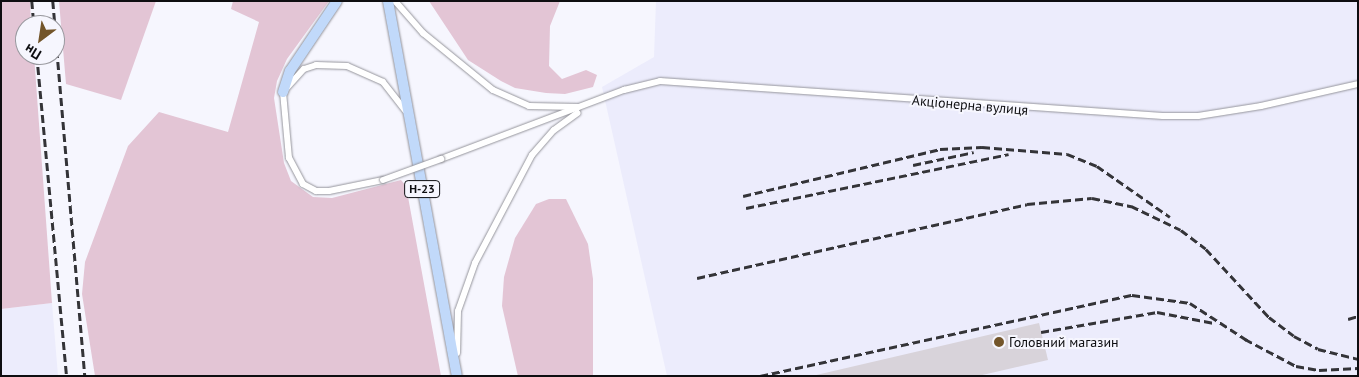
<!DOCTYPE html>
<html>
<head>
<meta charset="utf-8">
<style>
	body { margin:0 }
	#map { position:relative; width:1359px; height:377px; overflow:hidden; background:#f6f6fe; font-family:"PT Sans",sans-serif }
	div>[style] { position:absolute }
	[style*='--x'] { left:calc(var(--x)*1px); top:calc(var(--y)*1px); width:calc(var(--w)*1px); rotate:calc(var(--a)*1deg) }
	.built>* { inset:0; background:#ececfc }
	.green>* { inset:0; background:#e3c5d5 }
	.building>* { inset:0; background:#d8d3da }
	.roads { filter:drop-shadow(0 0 1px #95959c) drop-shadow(0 0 1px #95959c) }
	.minor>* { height:6px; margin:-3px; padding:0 3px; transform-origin:3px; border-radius:3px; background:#fff }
	.primary>* { height:10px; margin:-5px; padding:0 5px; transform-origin:5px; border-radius:5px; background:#c1d9fa }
	.rail>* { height:2.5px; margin-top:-1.25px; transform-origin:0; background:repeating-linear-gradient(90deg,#343438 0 8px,transparent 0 12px) }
	.bridges { filter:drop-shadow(0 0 1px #95959c) drop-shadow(0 0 1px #95959c) }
	.minor-bridge>* { height:6px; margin:-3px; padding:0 3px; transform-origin:3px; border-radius:3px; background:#fff }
	.dots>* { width:14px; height:14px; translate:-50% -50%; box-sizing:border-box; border:2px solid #f6f6fe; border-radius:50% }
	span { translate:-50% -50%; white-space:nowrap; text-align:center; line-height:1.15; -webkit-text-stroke:4px #f6f6fe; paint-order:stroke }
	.shield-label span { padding:1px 4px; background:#f6f6fe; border:1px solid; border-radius:4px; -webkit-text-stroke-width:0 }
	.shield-label { font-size:12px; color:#0e0e11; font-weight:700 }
	.street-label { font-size:14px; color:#0e0e11 }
	.poi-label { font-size:14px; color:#0e0e11 }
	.left { translate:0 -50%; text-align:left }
	.frame { position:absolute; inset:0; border:2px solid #0e0e11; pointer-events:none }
	.north { position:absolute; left:15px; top:15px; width:50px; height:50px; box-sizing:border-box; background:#f6f6fe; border:1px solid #99999f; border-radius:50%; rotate:211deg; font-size:14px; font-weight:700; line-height:20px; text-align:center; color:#0e0e11 }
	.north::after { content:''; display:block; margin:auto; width:18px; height:22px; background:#73552a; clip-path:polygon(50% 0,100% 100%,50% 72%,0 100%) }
</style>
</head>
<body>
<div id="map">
	<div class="built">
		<i style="clip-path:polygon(656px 1px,1358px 1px,1358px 376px,667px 376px,602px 87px,654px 57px)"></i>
		<i style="clip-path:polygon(52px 303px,58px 376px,1px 376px,1px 309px)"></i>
	</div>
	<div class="green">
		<i style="clip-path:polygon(1px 1px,30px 1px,31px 25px,25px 25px,25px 55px,34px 55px,52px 303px,1px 309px)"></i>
		<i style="clip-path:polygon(59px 1px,156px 1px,121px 100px,66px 84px)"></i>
		<i style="clip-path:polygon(233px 1px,329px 1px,287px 59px,277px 81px,274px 98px,284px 163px,291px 181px,313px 197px,332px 198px,401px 180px,406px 186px,441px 376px,95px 376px,82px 294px,85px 262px,128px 146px,159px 112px,228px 132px,259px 22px,231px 9px)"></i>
		<i style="clip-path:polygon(429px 1px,560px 1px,550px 26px,549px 66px,562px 79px,586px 70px,597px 75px,593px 87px,565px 94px,546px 93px,515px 88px,501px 81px,468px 60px)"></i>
		<i style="clip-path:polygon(549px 199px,566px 199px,588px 244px,593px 279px,593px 376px,518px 376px,517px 372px,502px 306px,504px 277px,515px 238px,536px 204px)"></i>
	</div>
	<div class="building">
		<i style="clip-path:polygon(1039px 323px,1048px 360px,978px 376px,812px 376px)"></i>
	</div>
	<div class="roads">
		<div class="minor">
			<i style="--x:395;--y:1;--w:43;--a:48.8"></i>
			<i style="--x:423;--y:33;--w:90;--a:39.2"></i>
			<i style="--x:493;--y:90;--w:39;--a:24"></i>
			<i style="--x:529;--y:106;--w:49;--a:1.2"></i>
			<i style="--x:441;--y:159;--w:196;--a:-20.7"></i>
			<i style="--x:624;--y:90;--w:37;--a:-14"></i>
			<i style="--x:660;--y:81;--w:504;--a:3.98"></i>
			<i style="--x:1163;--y:116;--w:35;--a:0"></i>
			<i style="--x:1198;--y:116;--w:64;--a:-9"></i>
			<i style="--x:1261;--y:106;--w:99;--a:-12.8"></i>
			<i style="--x:383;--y:180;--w:55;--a:168.5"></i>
			<i style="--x:329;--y:191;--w:13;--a:180"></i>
			<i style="--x:316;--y:191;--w:15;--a:-152"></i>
			<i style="--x:303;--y:184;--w:30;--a:-118"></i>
			<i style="--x:289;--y:158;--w:66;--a:-95.2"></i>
			<i style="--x:283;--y:92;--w:31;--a:-48"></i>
			<i style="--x:304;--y:69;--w:13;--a:-18"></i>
			<i style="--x:316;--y:65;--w:31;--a:2"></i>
			<i style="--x:347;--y:66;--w:39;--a:24"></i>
			<i style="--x:383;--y:82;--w:36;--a:52"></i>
			<i style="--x:457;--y:353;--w:42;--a:-88.6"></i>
			<i style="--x:458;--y:311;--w:51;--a:-70.5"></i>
			<i style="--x:475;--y:263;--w:122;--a:-62.2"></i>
			<i style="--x:532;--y:155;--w:33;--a:-49"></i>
			<i style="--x:554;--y:130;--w:29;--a:-36"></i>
		</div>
		<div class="primary">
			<i style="--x:388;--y:1;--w:381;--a:79.6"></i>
			<i style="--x:283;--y:92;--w:22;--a:-72"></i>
			<i style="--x:290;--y:71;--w:84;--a:-56.1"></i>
		</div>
	</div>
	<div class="rail">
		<i style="--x:32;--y:1;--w:24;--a:85"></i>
		<i style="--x:53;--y:1;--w:24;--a:85"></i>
		<i style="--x:55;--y:26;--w:351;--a:85.1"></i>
		<i style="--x:37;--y:55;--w:322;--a:84.7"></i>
		<i style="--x:913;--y:165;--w:62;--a:-12"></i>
		<i style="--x:743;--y:196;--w:203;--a:-13.4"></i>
		<i style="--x:940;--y:149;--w:42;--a:-2.7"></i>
		<i style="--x:982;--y:147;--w:85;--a:4.7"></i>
		<i style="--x:1067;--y:154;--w:32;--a:22"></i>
		<i style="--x:1097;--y:166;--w:89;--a:34.9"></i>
		<i style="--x:746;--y:208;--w:268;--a:-11.6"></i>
		<i style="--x:697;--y:278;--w:338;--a:-12.6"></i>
		<i style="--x:1027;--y:204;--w:65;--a:-5.3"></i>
		<i style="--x:1092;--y:198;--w:40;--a:12"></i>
		<i style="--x:1131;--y:206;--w:55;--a:25.6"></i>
		<i style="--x:1181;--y:230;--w:31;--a:37"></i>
		<i style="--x:1206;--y:249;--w:93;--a:47.2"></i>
		<i style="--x:1269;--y:317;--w:31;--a:37"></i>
		<i style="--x:1294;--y:336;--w:27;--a:28"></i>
		<i style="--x:1318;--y:349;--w:41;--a:14"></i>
		<i style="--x:1348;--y:319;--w:10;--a:-17"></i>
		<i style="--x:1041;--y:332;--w:118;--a:-9.8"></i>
		<i style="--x:1157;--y:312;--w:58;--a:10.9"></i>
		<i style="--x:1245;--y:339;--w:58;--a:27.9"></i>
		<i style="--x:1296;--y:366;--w:23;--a:10"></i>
		<i style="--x:1319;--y:370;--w:39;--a:-3"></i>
		<i style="--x:760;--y:376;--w:381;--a:-12.3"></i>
		<i style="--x:1132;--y:295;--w:59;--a:7.9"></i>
		<i style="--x:1190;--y:303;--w:72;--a:33"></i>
	</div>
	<div class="bridges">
		<div class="minor-bridge">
			<i style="--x:383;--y:180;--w:62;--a:-19.9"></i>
		</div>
	</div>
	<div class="dots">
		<i style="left:999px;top:342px;background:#73552a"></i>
	</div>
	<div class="shield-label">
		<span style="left:422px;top:189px">Н-23</span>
	</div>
	<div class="street-label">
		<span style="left:970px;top:105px;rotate:5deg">Акціонерна вулиця</span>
	</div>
	<div class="poi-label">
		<span class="left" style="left:1009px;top:342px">Головний магазин</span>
	</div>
	<div class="frame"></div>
	<div class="north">Пн</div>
</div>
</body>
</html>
